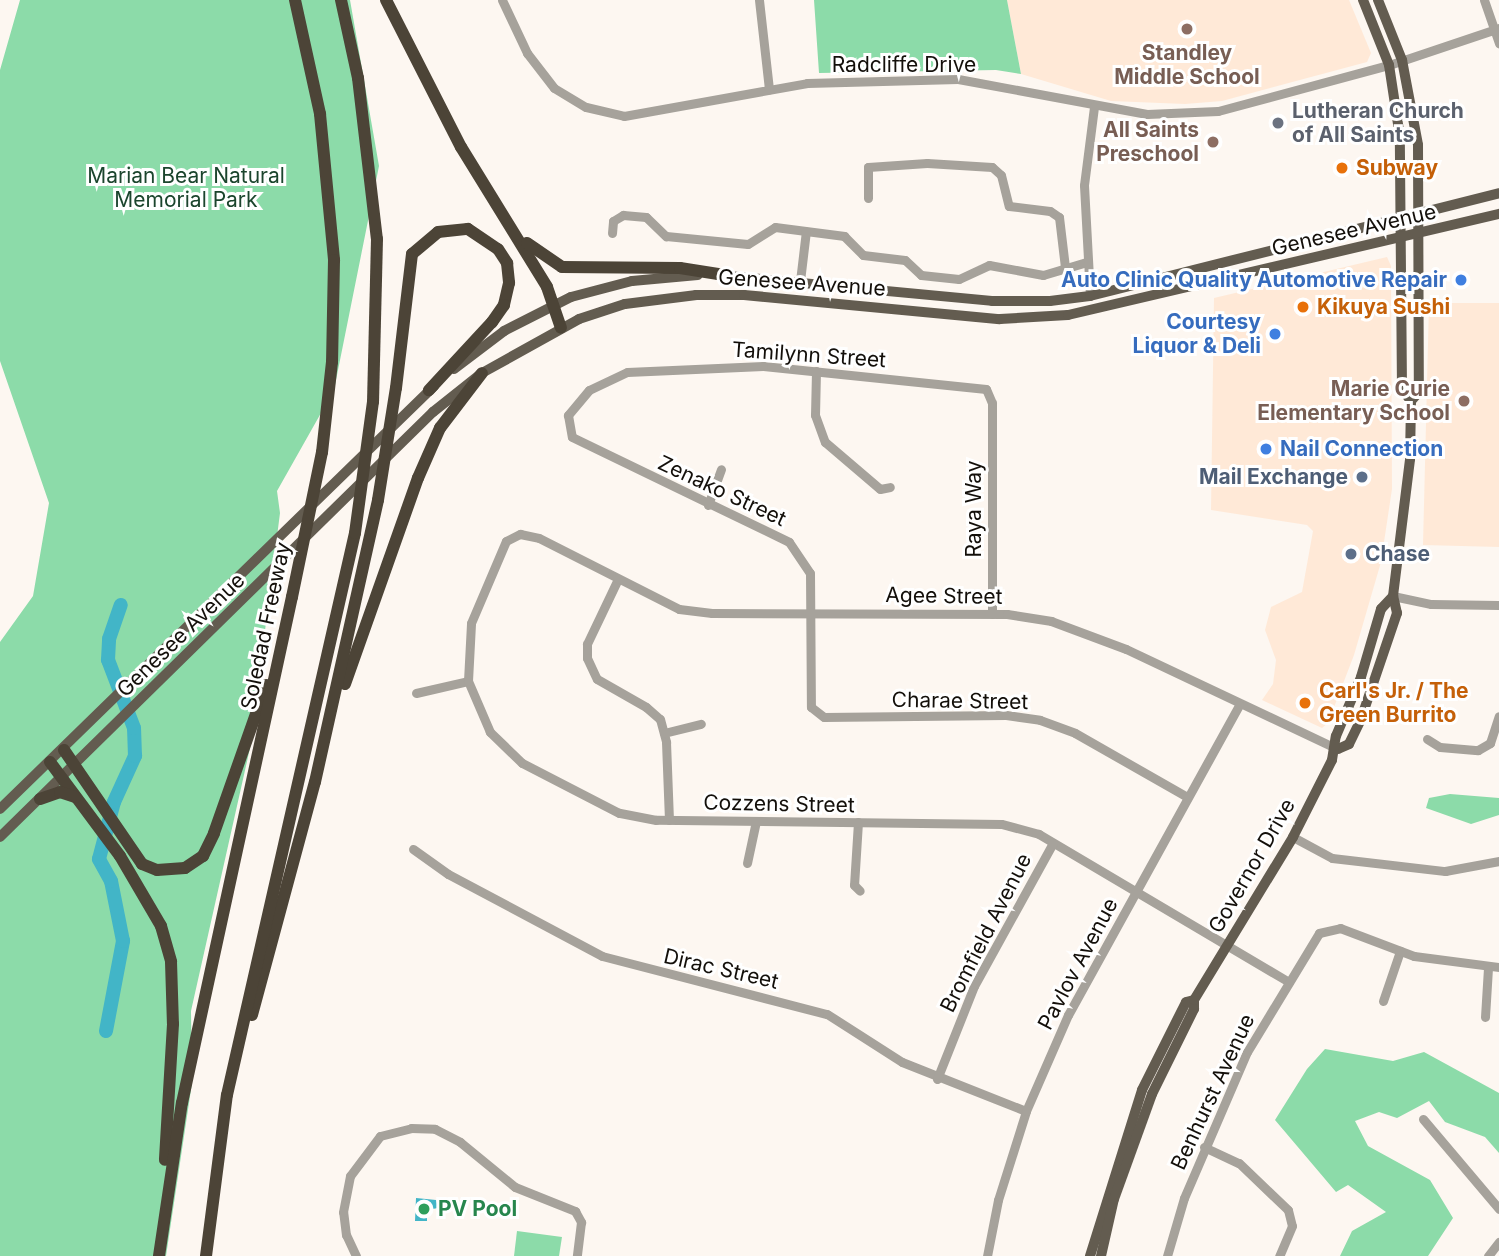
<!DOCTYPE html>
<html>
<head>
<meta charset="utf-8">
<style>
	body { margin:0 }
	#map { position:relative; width:1499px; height:1256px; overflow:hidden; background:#fdf7f1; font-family:Inter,sans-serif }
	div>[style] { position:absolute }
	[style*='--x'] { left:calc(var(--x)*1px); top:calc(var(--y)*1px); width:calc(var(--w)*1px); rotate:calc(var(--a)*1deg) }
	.built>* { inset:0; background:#ffe9d7 }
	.green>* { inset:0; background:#8cdba9 }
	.water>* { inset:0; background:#42b5c7 }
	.river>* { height:14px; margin:-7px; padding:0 7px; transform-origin:7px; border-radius:7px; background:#42b5c7 }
	.minor>* { height:9px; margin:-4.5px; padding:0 4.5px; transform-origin:4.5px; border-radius:4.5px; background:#a6a29b }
	.major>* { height:10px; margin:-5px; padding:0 5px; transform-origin:5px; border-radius:5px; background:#635c50 }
	.highway>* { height:12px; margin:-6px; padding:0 6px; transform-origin:6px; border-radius:6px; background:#4c4437 }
	.highway-bridge>* { height:12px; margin:-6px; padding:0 6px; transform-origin:6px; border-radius:6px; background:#4c4437 }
	.dots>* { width:19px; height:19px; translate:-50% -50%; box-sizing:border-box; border:4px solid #fff; border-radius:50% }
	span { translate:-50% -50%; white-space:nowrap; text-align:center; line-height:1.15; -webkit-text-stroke:6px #fff; paint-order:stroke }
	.education-label { font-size:21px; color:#785e54; font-weight:700 }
	.right { translate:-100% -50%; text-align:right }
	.street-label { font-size:21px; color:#130f0a }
	.worship-label { font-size:21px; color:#5b616d; font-weight:700 }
	.left { translate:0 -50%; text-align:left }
	.food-label { font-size:21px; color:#c56008; font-weight:700 }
	.park-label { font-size:21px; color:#1b452d }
	.shop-label { font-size:21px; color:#366cbe; font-weight:700 }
	.service-label { font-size:21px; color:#4e5e75; font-weight:700 }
	.leisure-label { font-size:21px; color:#27864d; font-weight:700 }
</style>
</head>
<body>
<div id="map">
	<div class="built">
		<i style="clip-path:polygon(1007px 0,1349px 0,1371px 53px,1367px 62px,1222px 101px,1185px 104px,1111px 101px,1021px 74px)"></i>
		<i style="clip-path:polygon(1387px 257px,1391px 266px,1392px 489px,1381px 562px,1354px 655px,1328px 723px,1322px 728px,1262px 700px,1273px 684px,1276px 660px,1265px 630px,1271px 607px,1302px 592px,1313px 531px,1307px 525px,1211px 510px,1214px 298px)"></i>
		<i style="clip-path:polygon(1429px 303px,1499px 303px,1499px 547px,1423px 545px)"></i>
	</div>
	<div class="green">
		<i style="clip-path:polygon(20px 0,350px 0,379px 166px,334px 390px,277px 491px,280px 513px,250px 748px,191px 1011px,192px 1083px,166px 1256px,0 1256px,0 642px,33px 596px,49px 503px,0 361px,0 70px)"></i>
		<i style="clip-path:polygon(814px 0,1007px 0,1021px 74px,996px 70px,819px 73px)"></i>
		<i style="clip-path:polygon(1450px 794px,1499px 798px,1499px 815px,1471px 824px,1426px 808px,1429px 798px)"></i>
		<i style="clip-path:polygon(1325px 1049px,1393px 1061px,1424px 1052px,1499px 1093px,1499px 1153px,1485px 1137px,1445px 1122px,1429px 1101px,1397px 1118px,1379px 1112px,1355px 1121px,1368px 1146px,1430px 1180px,1453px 1218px,1428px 1256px,1340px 1256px,1352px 1231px,1386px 1212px,1348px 1185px,1336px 1192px,1275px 1120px,1307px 1069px)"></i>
		<i style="clip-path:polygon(517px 1231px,562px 1237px,559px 1256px,514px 1256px)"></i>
	</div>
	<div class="water">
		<i style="clip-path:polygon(416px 1198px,436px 1200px,438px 1208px,427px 1210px,427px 1221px,415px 1221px)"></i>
	</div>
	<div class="river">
		<i style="--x:106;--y:1031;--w:92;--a:-79.3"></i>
		<i style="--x:123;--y:941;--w:61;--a:-101.3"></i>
		<i style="--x:111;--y:881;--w:25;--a:-119"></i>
		<i style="--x:99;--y:859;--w:59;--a:-75.3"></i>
		<i style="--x:114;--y:802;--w:51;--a:-65.5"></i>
		<i style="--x:135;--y:756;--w:28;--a:-92"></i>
		<i style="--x:134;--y:728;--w:73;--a:-110.9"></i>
		<i style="--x:108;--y:660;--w:21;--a:-87"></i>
		<i style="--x:109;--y:639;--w:36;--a:-71"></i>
	</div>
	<div class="minor">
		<i style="--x:502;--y:0;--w:59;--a:64.7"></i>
		<i style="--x:527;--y:53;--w:44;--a:52.4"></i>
		<i style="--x:554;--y:88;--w:37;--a:31"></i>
		<i style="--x:586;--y:107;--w:39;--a:13"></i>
		<i style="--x:624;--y:116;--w:186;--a:-10.2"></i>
		<i style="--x:807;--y:83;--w:151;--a:-1.5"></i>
		<i style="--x:958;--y:79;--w:192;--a:10.5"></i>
		<i style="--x:1147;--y:114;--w:71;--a:-2.4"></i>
		<i style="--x:1218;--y:111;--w:177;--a:-15.1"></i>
		<i style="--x:1389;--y:65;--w:116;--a:-18.6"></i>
		<i style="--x:759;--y:0;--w:90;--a:83.6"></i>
		<i style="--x:1484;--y:0;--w:46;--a:70.8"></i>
		<i style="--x:868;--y:198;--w:31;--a:-90"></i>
		<i style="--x:868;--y:167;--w:59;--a:-3.9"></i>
		<i style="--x:927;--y:163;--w:65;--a:3.5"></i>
		<i style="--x:992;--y:167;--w:12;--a:42"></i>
		<i style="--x:1001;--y:175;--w:32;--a:76"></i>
		<i style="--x:1009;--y:206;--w:41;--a:7"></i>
		<i style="--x:1050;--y:211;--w:11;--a:34"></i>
		<i style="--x:1059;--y:217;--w:50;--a:83.2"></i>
		<i style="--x:612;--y:233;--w:12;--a:-85"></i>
		<i style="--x:613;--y:221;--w:12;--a:-31"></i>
		<i style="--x:623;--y:215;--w:23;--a:5"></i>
		<i style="--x:646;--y:217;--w:28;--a:44"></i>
		<i style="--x:666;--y:236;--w:82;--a:5.6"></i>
		<i style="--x:748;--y:244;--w:32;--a:-32"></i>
		<i style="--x:775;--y:227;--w:70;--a:7.4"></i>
		<i style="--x:844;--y:236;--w:27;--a:45"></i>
		<i style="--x:863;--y:255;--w:42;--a:6.8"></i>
		<i style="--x:905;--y:260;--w:22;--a:43"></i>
		<i style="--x:921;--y:275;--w:38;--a:6"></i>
		<i style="--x:959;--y:279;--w:33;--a:-25"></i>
		<i style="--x:989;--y:265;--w:55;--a:10.5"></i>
		<i style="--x:1043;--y:275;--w:46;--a:-16.5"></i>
		<i style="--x:800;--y:281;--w:50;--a:-83.2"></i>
		<i style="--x:1090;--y:296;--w:111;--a:-93.1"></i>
		<i style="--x:1084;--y:185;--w:79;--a:-82.7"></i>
		<i style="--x:816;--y:371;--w:44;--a:91.3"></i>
		<i style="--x:815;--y:415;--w:29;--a:70"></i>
		<i style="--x:825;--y:442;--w:72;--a:40.5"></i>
		<i style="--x:880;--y:489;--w:10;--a:-11"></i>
		<i style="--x:708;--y:505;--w:38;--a:-70"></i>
		<i style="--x:617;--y:581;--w:70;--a:115.5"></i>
		<i style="--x:587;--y:644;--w:14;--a:90"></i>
		<i style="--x:587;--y:658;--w:23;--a:65"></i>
		<i style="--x:597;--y:679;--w:56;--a:29.7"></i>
		<i style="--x:646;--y:707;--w:18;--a:41"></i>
		<i style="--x:660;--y:719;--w:24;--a:75"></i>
		<i style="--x:666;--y:742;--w:78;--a:87.8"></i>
		<i style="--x:1393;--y:596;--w:39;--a:12"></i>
		<i style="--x:1431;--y:604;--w:68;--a:0.8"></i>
		<i style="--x:992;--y:614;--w:211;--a:-90"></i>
		<i style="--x:992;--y:403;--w:15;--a:-113"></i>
		<i style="--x:986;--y:389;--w:224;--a:-174.1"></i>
		<i style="--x:763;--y:366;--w:136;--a:177.5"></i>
		<i style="--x:627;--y:372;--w:42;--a:154.7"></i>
		<i style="--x:589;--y:390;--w:33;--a:130"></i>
		<i style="--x:568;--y:415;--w:22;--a:80"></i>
		<i style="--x:572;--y:437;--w:241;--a:25.8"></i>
		<i style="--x:789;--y:542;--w:37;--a:56"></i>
		<i style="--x:810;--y:573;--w:134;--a:89.6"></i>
		<i style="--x:811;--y:707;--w:16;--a:38"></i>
		<i style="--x:824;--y:717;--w:182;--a:-0.6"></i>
		<i style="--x:1006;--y:715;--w:34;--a:8"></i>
		<i style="--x:1040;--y:720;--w:37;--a:20"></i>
		<i style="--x:1075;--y:733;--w:129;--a:29.7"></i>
		<i style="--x:416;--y:693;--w:53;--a:-13"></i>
		<i style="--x:664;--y:733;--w:38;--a:-14"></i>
		<i style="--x:1427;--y:739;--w:15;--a:32"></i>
		<i style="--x:1440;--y:747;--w:38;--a:5"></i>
		<i style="--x:1478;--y:750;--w:14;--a:-30"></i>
		<i style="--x:1490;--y:743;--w:28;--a:-72"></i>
		<i style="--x:858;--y:822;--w:63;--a:93.6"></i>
		<i style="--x:854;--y:885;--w:8;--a:45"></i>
		<i style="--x:1293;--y:837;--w:44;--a:28.3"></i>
		<i style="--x:1332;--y:858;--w:114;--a:6.6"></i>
		<i style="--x:1445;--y:871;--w:55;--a:-10.5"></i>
		<i style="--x:413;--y:849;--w:43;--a:35.5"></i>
		<i style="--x:448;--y:874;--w:174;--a:28"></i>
		<i style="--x:602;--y:956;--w:232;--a:14.5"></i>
		<i style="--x:827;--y:1014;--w:89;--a:32.6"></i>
		<i style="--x:902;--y:1062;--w:133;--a:21.6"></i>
		<i style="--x:747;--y:863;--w:43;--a:-77.9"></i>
		<i style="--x:1289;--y:982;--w:291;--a:-149.4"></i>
		<i style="--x:1039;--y:834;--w:39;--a:-165"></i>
		<i style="--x:1001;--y:824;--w:345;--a:-179.3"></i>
		<i style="--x:656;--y:820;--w:38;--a:-169"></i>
		<i style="--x:619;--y:813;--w:109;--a:-152.7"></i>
		<i style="--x:522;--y:763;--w:45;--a:-135.9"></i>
		<i style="--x:490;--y:732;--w:56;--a:-113.3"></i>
		<i style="--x:468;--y:681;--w:58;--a:-87"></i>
		<i style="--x:471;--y:623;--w:89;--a:-66.9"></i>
		<i style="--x:506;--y:541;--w:16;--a:-27"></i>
		<i style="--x:520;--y:534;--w:19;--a:12"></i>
		<i style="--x:539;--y:538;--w:157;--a:26.9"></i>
		<i style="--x:679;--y:609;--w:33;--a:7"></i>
		<i style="--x:712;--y:613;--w:295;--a:0.2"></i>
		<i style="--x:1007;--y:614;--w:45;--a:9"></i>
		<i style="--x:1051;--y:621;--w:80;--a:20.5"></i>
		<i style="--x:1126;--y:649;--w:234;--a:25.3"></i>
		<i style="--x:1383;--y:1001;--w:53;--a:-71.2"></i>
		<i style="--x:1485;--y:1017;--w:49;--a:-86.5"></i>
		<i style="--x:937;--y:1079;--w:100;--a:-68.3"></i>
		<i style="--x:974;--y:986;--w:163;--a:-61.1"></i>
		<i style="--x:1423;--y:1119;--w:118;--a:49.8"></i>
		<i style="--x:1204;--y:1147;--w:38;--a:25"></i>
		<i style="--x:1239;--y:1163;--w:68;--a:43.8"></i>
		<i style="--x:1288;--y:1210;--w:16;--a:76"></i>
		<i style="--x:1292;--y:1226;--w:33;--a:113"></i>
		<i style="--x:356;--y:1256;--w:23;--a:-115"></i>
		<i style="--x:346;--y:1235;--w:23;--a:-97"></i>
		<i style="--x:343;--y:1212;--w:37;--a:-79"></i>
		<i style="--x:350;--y:1176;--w:50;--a:-53.1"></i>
		<i style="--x:380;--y:1136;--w:32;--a:-14"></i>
		<i style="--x:411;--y:1128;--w:24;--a:2"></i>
		<i style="--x:435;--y:1129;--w:28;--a:27"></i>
		<i style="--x:460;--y:1142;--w:71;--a:39.3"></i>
		<i style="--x:515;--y:1187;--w:65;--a:21.8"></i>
		<i style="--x:575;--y:1211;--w:13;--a:61"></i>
		<i style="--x:581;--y:1222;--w:34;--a:97"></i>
		<i style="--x:987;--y:1256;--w:57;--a:-78.9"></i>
		<i style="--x:998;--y:1200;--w:93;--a:-72.5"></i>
		<i style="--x:1026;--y:1111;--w:105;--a:-66.4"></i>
		<i style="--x:1068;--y:1015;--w:354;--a:-61.1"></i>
		<i style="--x:1167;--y:1256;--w:60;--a:-73.7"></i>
		<i style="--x:1184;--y:1198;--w:159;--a:-66.7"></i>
		<i style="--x:1247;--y:1052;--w:139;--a:-58.8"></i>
		<i style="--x:1319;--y:933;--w:22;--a:-13"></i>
		<i style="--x:1340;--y:928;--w:79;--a:20.7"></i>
		<i style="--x:1414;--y:956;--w:86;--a:7.4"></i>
		<i style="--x:1488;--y:1256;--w:18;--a:-52"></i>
	</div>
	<div class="major">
		<i style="--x:1378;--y:0;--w:65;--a:68.2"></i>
		<i style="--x:1402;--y:60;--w:86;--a:79.3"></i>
		<i style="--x:1418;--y:145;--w:247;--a:89.8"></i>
		<i style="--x:1419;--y:392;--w:12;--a:132"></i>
		<i style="--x:718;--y:275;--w:275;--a:5.4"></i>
		<i style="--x:992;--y:301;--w:58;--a:0"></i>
		<i style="--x:1050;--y:301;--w:40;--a:-7.1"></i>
		<i style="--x:1090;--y:296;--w:422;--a:-14.1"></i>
		<i style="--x:454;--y:369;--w:63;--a:-37.2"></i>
		<i style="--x:504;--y:331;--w:75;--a:-26.9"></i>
		<i style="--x:571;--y:297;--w:63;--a:-14.7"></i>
		<i style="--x:632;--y:281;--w:66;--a:-5.2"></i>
		<i style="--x:1338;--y:749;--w:12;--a:-24"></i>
		<i style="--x:1349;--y:744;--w:28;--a:-64"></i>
		<i style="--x:1361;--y:719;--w:112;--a:-71.2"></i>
		<i style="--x:1397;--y:613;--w:17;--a:-103"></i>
		<i style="--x:1393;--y:596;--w:138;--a:-82.9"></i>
		<i style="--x:1410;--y:459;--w:58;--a:-89"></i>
		<i style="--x:1411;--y:401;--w:15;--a:-127"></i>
		<i style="--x:1402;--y:389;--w:252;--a:-90.5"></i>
		<i style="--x:1400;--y:137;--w:73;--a:-98.7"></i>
		<i style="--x:1389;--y:65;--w:70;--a:-111.8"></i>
		<i style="--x:0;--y:809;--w:606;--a:-44.26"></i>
		<i style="--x:0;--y:837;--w:607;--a:-44.47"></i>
		<i style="--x:433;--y:412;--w:63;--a:-38.5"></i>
		<i style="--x:482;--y:373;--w:111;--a:-29.1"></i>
		<i style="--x:579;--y:319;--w:48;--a:-18.1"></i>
		<i style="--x:625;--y:304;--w:72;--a:-7.2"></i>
		<i style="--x:696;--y:295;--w:48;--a:0"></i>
		<i style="--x:744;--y:295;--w:257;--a:5.4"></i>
		<i style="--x:1000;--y:319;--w:68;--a:-3.4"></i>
		<i style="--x:1068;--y:315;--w:443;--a:-13.2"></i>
		<i style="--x:1090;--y:1256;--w:174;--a:-72.6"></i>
		<i style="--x:1142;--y:1090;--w:98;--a:-63.4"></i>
		<i style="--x:1186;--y:1002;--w:8;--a:-14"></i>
		<i style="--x:1101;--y:1256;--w:58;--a:-77.2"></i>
		<i style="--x:1114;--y:1199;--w:112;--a:-70.1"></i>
		<i style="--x:1152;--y:1094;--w:95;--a:-63.7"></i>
		<i style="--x:1194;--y:1009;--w:9;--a:-90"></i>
		<i style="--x:1194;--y:1000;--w:191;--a:-58.7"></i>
		<i style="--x:1293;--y:837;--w:86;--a:-63.1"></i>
		<i style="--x:1332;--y:760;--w:24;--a:-81"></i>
		<i style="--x:1336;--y:736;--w:64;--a:-67"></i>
		<i style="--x:1361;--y:677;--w:71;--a:-73.6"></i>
		<i style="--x:1381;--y:609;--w:18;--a:-47"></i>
	</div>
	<div class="highway">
		<i style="--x:295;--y:0;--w:117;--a:77.6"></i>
		<i style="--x:320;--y:114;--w:147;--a:84.5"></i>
		<i style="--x:334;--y:260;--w:102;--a:91.1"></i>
		<i style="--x:332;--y:362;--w:91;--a:96.3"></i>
		<i style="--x:341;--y:0;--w:80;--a:77.7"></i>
		<i style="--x:358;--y:78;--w:162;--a:83.3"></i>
		<i style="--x:377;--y:239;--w:163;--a:91.4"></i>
		<i style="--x:386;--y:0;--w:165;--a:63"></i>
		<i style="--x:461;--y:147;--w:164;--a:58.4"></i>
		<i style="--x:547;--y:287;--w:43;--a:71.1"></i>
		<i style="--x:527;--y:243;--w:42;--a:34.4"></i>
		<i style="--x:562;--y:267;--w:118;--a:0.5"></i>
		<i style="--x:680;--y:268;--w:45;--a:9"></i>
		<i style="--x:396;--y:388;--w:135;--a:-83.2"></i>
		<i style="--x:412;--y:254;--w:34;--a:-40"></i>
		<i style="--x:438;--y:232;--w:30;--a:-6"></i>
		<i style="--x:468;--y:229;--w:36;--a:34"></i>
		<i style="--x:498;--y:249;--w:17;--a:57"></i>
		<i style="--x:507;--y:263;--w:20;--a:84"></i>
		<i style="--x:509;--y:283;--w:23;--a:103"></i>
		<i style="--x:504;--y:305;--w:21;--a:125"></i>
		<i style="--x:492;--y:322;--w:93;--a:132.8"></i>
		<i style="--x:345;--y:684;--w:219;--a:-70.5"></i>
		<i style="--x:418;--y:478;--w:55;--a:-66.3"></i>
		<i style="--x:440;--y:428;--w:69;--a:-52.6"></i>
		<i style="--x:64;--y:750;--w:138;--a:55.6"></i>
		<i style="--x:142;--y:864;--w:16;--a:22"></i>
		<i style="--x:157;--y:870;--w:28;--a:-4"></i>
		<i style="--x:185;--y:868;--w:22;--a:-34"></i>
		<i style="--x:203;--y:856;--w:25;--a:-64"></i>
		<i style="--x:214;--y:833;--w:157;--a:-70.6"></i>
		<i style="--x:50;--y:762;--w:117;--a:53.3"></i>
		<i style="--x:120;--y:856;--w:81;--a:59.6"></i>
		<i style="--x:161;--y:926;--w:37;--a:74"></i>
		<i style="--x:171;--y:962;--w:62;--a:88.2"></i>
		<i style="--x:173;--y:1024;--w:136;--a:93.4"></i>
		<i style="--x:40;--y:799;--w:21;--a:-19"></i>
		<i style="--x:60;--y:792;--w:16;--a:18"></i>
		<i style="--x:252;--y:1015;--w:241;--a:-74.9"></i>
		<i style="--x:315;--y:782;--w:289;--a:-77.4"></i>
		<i style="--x:159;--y:1256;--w:155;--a:-81.5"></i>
		<i style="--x:182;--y:1103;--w:518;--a:-77.74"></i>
		<i style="--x:206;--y:1256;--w:162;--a:-82.6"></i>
		<i style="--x:227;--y:1095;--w:576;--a:-77.17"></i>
	</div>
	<div class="highway-bridge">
		<i style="--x:378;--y:500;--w:113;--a:-80.9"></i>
		<i style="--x:355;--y:533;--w:132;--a:-82.2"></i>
		<i style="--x:292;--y:597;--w:148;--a:-78.3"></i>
	</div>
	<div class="dots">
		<i style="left:1187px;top:29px;background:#8d6e63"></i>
		<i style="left:1278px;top:123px;background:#6b7280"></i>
		<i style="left:1213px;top:142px;background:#8d6e63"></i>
		<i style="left:1342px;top:168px;background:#e8710a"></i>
		<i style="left:1461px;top:280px;background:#3f7fe0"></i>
		<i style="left:1303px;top:307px;background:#e8710a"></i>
		<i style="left:1275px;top:334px;background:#3f7fe0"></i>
		<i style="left:1464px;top:401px;background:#8d6e63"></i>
		<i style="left:1266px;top:449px;background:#3f7fe0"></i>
		<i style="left:1362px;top:477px;background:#5c6f8a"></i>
		<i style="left:1351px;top:554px;background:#5c6f8a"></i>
		<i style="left:1305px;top:703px;background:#e8710a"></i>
		<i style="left:424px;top:1209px;background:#2e9e5b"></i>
	</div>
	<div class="education-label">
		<span style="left:1187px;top:65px">Standley<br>Middle School</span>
		<span class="right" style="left:1199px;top:142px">All Saints<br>Preschool</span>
		<span class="right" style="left:1450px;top:401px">Marie Curie<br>Elementary School</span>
	</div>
	<div class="street-label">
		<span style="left:904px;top:65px">Radcliffe Drive</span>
		<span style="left:1354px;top:230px;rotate:-13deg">Genesee Avenue</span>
		<span style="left:802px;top:283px;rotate:4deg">Genesee Avenue</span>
		<span style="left:809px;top:355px;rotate:4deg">Tamilynn Street</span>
		<span style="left:722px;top:491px;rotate:25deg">Zenako Street</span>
		<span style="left:974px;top:509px;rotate:-90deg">Raya Way</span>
		<span style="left:944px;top:596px;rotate:1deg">Agee Street</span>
		<span style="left:266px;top:626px;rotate:-78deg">Soledad Freeway</span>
		<span style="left:181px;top:635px;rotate:-44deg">Genesee Avenue</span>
		<span style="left:960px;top:701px;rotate:1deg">Charae Street</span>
		<span style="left:779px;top:804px;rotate:1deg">Cozzens Street</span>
		<span style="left:1252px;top:866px;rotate:-60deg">Governor Drive</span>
		<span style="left:986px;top:933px;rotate:-63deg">Bromfield Avenue</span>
		<span style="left:1078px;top:964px;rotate:-62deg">Pavlov Avenue</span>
		<span style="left:721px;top:969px;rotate:13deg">Dirac Street</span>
		<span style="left:1213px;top:1092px;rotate:-65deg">Benhurst Avenue</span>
	</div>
	<div class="worship-label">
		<span class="left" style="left:1292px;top:123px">Lutheran Church<br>of All Saints</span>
	</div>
	<div class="food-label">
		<span class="left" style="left:1356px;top:168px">Subway</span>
		<span class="left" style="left:1317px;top:307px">Kikuya Sushi</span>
		<span class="left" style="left:1319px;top:703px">Carl's Jr. / The<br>Green Burrito</span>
	</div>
	<div class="park-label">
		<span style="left:186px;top:188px">Marian Bear Natural<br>Memorial Park</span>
	</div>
	<div class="shop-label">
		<span class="right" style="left:1447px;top:280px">Auto Clinic Quality Automotive Repair</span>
		<span class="right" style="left:1261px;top:334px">Courtesy<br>Liquor &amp; Deli</span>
		<span class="left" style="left:1280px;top:449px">Nail Connection</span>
	</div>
	<div class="service-label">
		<span class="right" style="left:1348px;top:477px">Mail Exchange</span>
		<span class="left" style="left:1365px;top:554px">Chase</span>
	</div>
	<div class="leisure-label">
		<span class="left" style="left:438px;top:1209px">PV Pool</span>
	</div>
</div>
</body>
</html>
